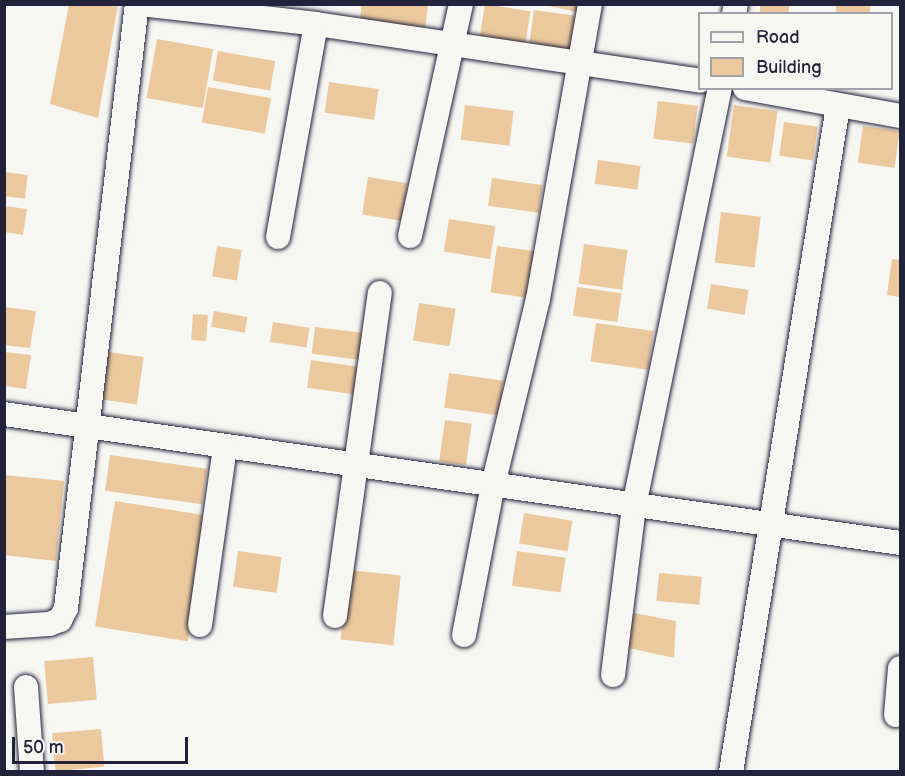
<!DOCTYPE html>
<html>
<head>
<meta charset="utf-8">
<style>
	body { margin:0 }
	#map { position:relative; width:905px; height:776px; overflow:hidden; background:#f6f6f2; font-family:"Balsamiq Sans",sans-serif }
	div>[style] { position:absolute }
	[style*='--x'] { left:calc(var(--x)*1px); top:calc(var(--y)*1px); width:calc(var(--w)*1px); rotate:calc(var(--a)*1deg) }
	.building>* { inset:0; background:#ecc99d; transform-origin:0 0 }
	.roads { filter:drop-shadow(0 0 2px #22223b) drop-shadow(0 0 2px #22223b) }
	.minor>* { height:24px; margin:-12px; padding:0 12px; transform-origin:12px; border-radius:12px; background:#f6f6f2 }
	span { translate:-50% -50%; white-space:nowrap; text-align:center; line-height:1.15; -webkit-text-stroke:4.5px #f6f6f2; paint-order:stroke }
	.frame { position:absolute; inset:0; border:6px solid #22223b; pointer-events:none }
	.legend { position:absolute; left:698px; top:12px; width:195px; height:78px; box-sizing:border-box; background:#f6f6f2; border:2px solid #a1a1a9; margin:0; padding:8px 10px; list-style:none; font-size:18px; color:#22223b }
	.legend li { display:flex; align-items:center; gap:12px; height:30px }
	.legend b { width:30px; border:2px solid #a1a1a9 }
	.scale { position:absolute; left:12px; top:737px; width:176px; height:27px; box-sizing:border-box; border:3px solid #22223b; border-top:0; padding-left:8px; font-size:18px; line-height:21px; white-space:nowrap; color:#22223b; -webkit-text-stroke:4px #f6f6f2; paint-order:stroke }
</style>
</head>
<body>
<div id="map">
	<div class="building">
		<div style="clip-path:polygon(69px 4px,118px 4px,98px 118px,50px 104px)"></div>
		<div style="clip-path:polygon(362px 4px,428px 4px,425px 30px,360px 19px)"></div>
		<div style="left:485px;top:4px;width:46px;height:34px;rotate:9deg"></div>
		<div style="clip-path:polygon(540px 4px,588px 4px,586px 14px)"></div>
		<div style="left:760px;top:4px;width:29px;height:10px"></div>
		<div style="left:836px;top:4px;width:34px;height:10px"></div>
		<div style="left:534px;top:10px;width:49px;height:38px;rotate:8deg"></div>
		<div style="left:157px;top:39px;width:57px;height:60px;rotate:10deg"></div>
		<div style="left:218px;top:51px;width:58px;height:30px;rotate:10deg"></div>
		<div style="left:329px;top:82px;width:50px;height:31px;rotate:8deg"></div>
		<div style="left:208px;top:87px;width:64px;height:36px;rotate:10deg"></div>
		<div style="left:658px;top:101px;width:40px;height:38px;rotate:7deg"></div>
		<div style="left:465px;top:105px;width:49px;height:35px;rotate:7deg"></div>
		<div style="left:734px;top:105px;width:44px;height:52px;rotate:8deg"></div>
		<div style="left:784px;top:122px;width:34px;height:34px;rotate:8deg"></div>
		<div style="left:863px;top:126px;width:37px;height:37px;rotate:8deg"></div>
		<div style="left:598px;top:160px;width:43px;height:24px;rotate:8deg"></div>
		<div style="left:4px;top:172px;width:24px;height:24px;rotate:7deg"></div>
		<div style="left:368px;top:177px;width:40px;height:38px;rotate:9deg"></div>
		<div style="left:492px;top:178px;width:51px;height:28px;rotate:8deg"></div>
		<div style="clip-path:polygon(4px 206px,27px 209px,23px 235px,4px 232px)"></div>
		<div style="left:721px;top:212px;width:40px;height:51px;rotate:7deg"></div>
		<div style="left:449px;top:219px;width:47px;height:33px;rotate:9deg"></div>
		<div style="left:584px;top:244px;width:44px;height:40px;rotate:8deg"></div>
		<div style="left:217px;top:246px;width:25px;height:31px;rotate:9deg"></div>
		<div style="left:497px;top:246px;width:41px;height:47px;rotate:8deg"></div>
		<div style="clip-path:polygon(892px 259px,900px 260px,900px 297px,887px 295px)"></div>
		<div style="left:711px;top:284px;width:38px;height:25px;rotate:9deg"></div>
		<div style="left:577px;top:287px;width:45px;height:29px;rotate:8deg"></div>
		<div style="left:419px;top:303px;width:37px;height:38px;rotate:9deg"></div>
		<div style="clip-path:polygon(4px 307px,36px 311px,30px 348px,4px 345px)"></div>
		<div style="left:214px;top:311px;width:34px;height:16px;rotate:10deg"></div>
		<div style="left:193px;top:314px;width:15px;height:26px;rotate:4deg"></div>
		<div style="left:273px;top:322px;width:37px;height:20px;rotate:9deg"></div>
		<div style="left:596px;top:323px;width:58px;height:39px;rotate:8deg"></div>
		<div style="left:315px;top:327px;width:54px;height:27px;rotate:7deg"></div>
		<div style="clip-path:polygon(4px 352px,31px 355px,26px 389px,4px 386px)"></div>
		<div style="left:108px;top:352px;width:36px;height:48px;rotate:8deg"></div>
		<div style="left:311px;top:360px;width:55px;height:28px;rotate:8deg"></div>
		<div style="left:449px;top:373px;width:55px;height:35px;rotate:8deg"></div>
		<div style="left:445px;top:420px;width:27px;height:42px;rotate:8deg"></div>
		<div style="left:110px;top:455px;width:98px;height:36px;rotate:8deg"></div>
		<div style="clip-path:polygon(4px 475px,64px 481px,56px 561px,4px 555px)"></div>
		<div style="left:115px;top:501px;width:94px;height:127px;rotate:9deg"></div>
		<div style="left:524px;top:513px;width:49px;height:31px;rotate:9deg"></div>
		<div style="left:238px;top:551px;width:44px;height:36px;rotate:8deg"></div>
		<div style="left:517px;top:551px;width:49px;height:35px;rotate:8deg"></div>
		<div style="left:348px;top:570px;width:53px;height:70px;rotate:6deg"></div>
		<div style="left:659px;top:573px;width:43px;height:28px;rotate:5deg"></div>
		<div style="clip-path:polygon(634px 613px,676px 621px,674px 658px,624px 647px)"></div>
		<div style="left:93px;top:657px;width:43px;height:49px;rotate:85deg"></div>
		<div style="left:101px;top:729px;width:38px;height:49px;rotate:85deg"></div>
	</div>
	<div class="roads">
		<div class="minor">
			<div style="--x:139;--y:4;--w:178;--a:6.4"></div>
			<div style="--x:316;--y:24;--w:388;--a:8.4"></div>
			<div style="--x:734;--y:14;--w:10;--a:-79"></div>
			<div style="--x:745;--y:88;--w:158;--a:10.2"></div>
			<div style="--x:410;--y:236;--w:238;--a:-77.6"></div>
			<div style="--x:278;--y:237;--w:216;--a:-79.9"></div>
			<div style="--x:4;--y:414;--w:905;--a:8.19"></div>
			<div style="--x:335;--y:616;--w:326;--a:-82.1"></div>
			<div style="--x:200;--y:625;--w:180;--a:-82"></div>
			<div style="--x:4;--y:627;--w:45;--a:-3.8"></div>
			<div style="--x:49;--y:624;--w:12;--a:-20"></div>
			<div style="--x:60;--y:620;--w:13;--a:-63"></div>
			<div style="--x:66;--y:608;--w:608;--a:-83.3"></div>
			<div style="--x:464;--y:635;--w:153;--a:-79.1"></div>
			<div style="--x:493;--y:485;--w:191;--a:-76.4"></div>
			<div style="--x:538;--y:299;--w:300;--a:-80"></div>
			<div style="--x:613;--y:675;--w:170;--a:-82.9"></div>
			<div style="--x:634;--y:506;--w:427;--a:-78.4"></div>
			<div style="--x:26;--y:687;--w:85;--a:86"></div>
			<div style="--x:896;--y:715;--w:47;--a:-85.1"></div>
			<div style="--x:731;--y:772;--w:675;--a:-80.87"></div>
		</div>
	</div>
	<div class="frame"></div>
	<ul class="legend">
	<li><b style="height:8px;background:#f6f6f2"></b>Road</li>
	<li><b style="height:16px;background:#ecc99d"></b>Building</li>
	</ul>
	<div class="scale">50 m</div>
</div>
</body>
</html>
